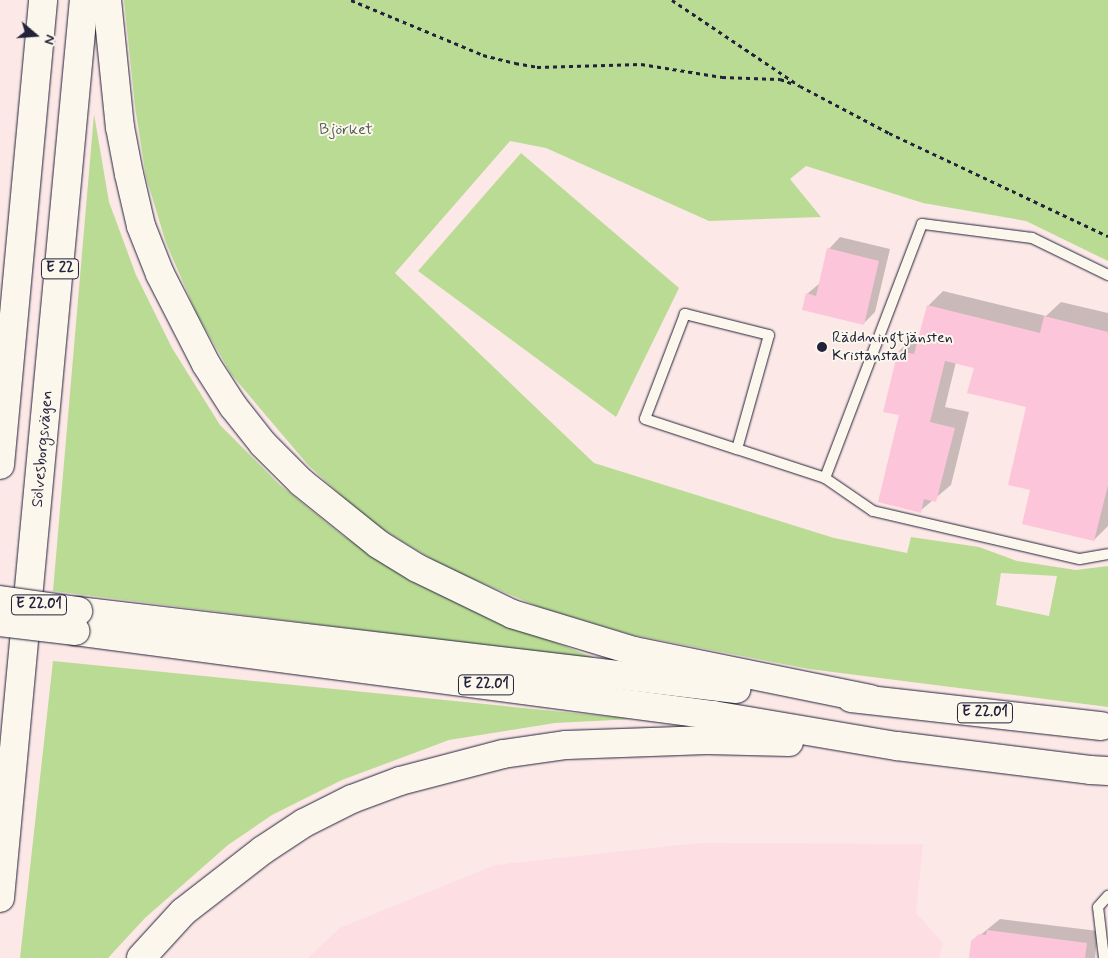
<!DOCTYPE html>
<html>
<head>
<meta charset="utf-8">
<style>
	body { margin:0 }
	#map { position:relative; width:1108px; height:958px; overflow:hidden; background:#fce8e7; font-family:Mynerve,sans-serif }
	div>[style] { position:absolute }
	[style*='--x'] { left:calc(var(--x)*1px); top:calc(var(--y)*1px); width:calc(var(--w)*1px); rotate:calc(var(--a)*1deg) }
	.built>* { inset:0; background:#fcdee3 }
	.green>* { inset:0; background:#badb94 }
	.shadow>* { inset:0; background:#0003 }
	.building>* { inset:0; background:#fdc5da }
	.path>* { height:3px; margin-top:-1.5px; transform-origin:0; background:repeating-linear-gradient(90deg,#22223b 0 4px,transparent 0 8px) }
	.roads { filter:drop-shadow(0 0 1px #22223b) drop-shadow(0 0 1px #22223b) }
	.service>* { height:10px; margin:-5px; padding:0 5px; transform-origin:5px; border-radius:5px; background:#fbf7ec }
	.secondary>* { height:28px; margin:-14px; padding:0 14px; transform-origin:14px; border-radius:14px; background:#fbf7ec }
	.motorway>* { height:28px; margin:-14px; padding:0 14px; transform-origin:14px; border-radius:14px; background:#fbf7ec }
	.bridges { filter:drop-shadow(0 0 1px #22223b) drop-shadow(0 0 1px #22223b) }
	.motorway-bridge>* { height:28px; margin:-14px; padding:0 14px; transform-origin:14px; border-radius:14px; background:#fbf7ec }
	.dots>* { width:14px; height:14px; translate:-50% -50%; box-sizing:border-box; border:2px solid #fbf7ec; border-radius:50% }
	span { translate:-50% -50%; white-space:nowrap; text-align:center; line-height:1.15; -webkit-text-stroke:4px #fbf7ec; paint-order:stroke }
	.shield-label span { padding:1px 4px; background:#fbf7ec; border:1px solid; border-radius:4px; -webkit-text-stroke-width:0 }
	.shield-label { font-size:15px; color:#22223b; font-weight:700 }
	.park-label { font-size:16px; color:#505a56 }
	.poi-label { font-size:16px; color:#22223b }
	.left { translate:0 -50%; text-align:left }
	.street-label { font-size:16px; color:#22223b }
	.north { position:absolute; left:10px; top:10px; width:50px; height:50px; -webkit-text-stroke:4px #fbf7ec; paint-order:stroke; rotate:108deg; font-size:14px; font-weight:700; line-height:20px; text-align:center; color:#22223b }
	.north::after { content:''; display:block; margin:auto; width:18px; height:22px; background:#22223b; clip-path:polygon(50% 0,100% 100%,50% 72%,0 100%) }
</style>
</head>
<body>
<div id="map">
	<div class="built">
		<div style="clip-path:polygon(699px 843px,923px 844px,916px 913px,943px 943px,939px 958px,308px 958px,340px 928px,495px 865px)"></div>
	</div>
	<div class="green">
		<div style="clip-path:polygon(evenodd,124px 0,1108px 0,1108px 261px,1026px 221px,923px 203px,806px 166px,790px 179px,821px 217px,709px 221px,546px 148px,510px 141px,395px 273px,594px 463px,834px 538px,907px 553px,911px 537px,979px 547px,1017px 561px,1076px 570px,1108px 566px,1108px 707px,809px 669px,633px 635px,539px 607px,445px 567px,369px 521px,308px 465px,231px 374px,197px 314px,166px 243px,146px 177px,135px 107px,124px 0,1001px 573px,1057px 576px,1049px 616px,996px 605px,1001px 573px)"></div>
		<div style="clip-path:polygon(94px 114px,109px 202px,136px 275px,172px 348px,220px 425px,280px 485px,342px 535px,413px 582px,493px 618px,600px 660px,53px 591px)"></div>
		<div style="clip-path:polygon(521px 153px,679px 288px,616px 417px,418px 271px)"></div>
		<div style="clip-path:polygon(53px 661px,634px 719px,555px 723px,449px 740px,342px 780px,272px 815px,228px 845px,145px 918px,108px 958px,20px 958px)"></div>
	</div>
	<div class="shadow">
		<div style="clip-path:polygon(840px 237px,890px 249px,875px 312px,863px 324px,807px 294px,820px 283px,829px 249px)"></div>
		<div style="clip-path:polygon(943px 291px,1046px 316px,1061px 302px,1108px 313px,1108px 526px,1094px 540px,1032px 489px,1028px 406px,975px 367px,956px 362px,945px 407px,969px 412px,951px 485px,920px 511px,900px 414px,885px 411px,899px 351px,915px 336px,920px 337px,928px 306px)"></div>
		<div style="clip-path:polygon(1000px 919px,1098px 931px,1095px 958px,970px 958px,973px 941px)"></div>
	</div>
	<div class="building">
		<div style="clip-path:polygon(827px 248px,879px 261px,864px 325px,802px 310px,806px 293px,816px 296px)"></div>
		<div style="clip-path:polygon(927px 305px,1040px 333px,1044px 316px,1108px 332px,1108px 485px,1094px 541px,1022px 524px,1030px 490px,1008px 485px,1026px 407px,967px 393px,974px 368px,945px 361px,930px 422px,955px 428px,936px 502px,924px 499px,921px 513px,878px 502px,899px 415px,883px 412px,898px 351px,914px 354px)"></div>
		<div style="clip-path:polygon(987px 930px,1087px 943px,1085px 958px,969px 958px,971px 941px,979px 934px,986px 935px)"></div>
	</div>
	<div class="path">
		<div style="--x:351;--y:0;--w:143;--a:22.6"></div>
		<div style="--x:483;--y:55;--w:33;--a:14"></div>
		<div style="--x:515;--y:63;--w:22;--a:10"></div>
		<div style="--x:537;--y:67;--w:104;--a:-1.7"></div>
		<div style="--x:641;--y:64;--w:82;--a:9.1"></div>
		<div style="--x:722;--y:77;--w:58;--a:2"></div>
		<div style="--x:780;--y:79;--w:15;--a:20"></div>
		<div style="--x:672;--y:0;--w:154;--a:33.9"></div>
		<div style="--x:800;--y:86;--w:101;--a:27.8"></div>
		<div style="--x:889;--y:133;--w:242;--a:25.2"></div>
	</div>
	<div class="roads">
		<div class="service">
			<div style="--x:1108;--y:275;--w:85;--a:-154"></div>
			<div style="--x:1032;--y:238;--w:111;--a:-172.7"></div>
			<div style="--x:922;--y:224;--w:272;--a:110.9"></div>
			<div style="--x:825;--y:478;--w:58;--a:34.5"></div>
			<div style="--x:873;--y:511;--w:212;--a:13.1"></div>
			<div style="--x:1080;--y:559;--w:28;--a:-10"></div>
			<div style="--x:737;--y:449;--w:118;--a:-74.3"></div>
			<div style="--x:769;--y:335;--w:87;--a:-166"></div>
			<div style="--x:685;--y:314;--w:112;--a:110.9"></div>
			<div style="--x:645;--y:419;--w:97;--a:18.1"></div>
			<div style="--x:737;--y:449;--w:93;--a:18.2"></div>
			<div style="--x:1104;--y:958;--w:51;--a:-96.7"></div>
			<div style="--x:1098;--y:907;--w:15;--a:-48"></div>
		</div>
		<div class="secondary">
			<div style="--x:1090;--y:770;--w:18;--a:3"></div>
		</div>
		<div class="motorway">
			<div style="--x:107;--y:0;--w:128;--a:84.2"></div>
			<div style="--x:120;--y:127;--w:48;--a:79.2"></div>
			<div style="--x:129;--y:174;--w:53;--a:77"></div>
			<div style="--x:141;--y:226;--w:52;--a:68.4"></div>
			<div style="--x:160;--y:274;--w:101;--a:62.9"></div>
			<div style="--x:206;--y:364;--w:50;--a:57.3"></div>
			<div style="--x:233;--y:406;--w:48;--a:51.7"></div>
			<div style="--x:263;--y:444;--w:54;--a:45"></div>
			<div style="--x:301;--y:482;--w:99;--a:38.8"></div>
			<div style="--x:378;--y:544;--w:46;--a:31.6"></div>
			<div style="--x:417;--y:568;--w:106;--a:25.8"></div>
			<div style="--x:512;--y:614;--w:127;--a:16.9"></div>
			<div style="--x:634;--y:651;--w:241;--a:11.5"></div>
			<div style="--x:0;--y:465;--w:467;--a:-84.7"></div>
			<div style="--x:78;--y:611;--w:663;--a:6.76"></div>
			<div style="--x:75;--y:631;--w:644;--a:7.5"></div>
			<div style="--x:713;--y:715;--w:187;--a:9.6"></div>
			<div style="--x:897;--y:746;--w:194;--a:7.1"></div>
			<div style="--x:851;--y:698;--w:252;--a:6.4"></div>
			<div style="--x:0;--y:898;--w:902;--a:-84.66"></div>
			<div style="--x:141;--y:958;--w:62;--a:-47.6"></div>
			<div style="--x:183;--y:912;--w:101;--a:-37.8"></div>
			<div style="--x:263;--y:850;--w:49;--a:-33.4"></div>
			<div style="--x:304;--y:823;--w:54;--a:-26.6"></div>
			<div style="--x:352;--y:799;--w:51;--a:-20.6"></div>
			<div style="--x:400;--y:781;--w:106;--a:-14.7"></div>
			<div style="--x:503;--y:754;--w:64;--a:-8.1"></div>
			<div style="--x:566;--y:745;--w:141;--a:-2"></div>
			<div style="--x:707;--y:740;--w:82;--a:1.4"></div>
		</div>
	</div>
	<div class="bridges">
		<div class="motorway-bridge">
			<div style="--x:0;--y:600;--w:79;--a:8"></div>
			<div style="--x:0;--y:622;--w:76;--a:6.8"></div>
		</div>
	</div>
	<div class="dots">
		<div style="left:822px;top:347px;background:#22223b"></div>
	</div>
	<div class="shield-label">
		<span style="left:60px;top:269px">E 22</span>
		<span style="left:39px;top:605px">E 22.01</span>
		<span style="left:486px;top:685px">E 22.01</span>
		<span style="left:985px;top:713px">E 22.01</span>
	</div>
	<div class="park-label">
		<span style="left:346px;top:130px">Björket</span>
	</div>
	<div class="poi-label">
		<span class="left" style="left:832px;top:347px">Räddningtjänsten<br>Kristanstad</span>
	</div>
	<div class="street-label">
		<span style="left:43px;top:449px;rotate:-85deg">Sölvesborgsvägen</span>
	</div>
	<div class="north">N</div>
</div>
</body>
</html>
